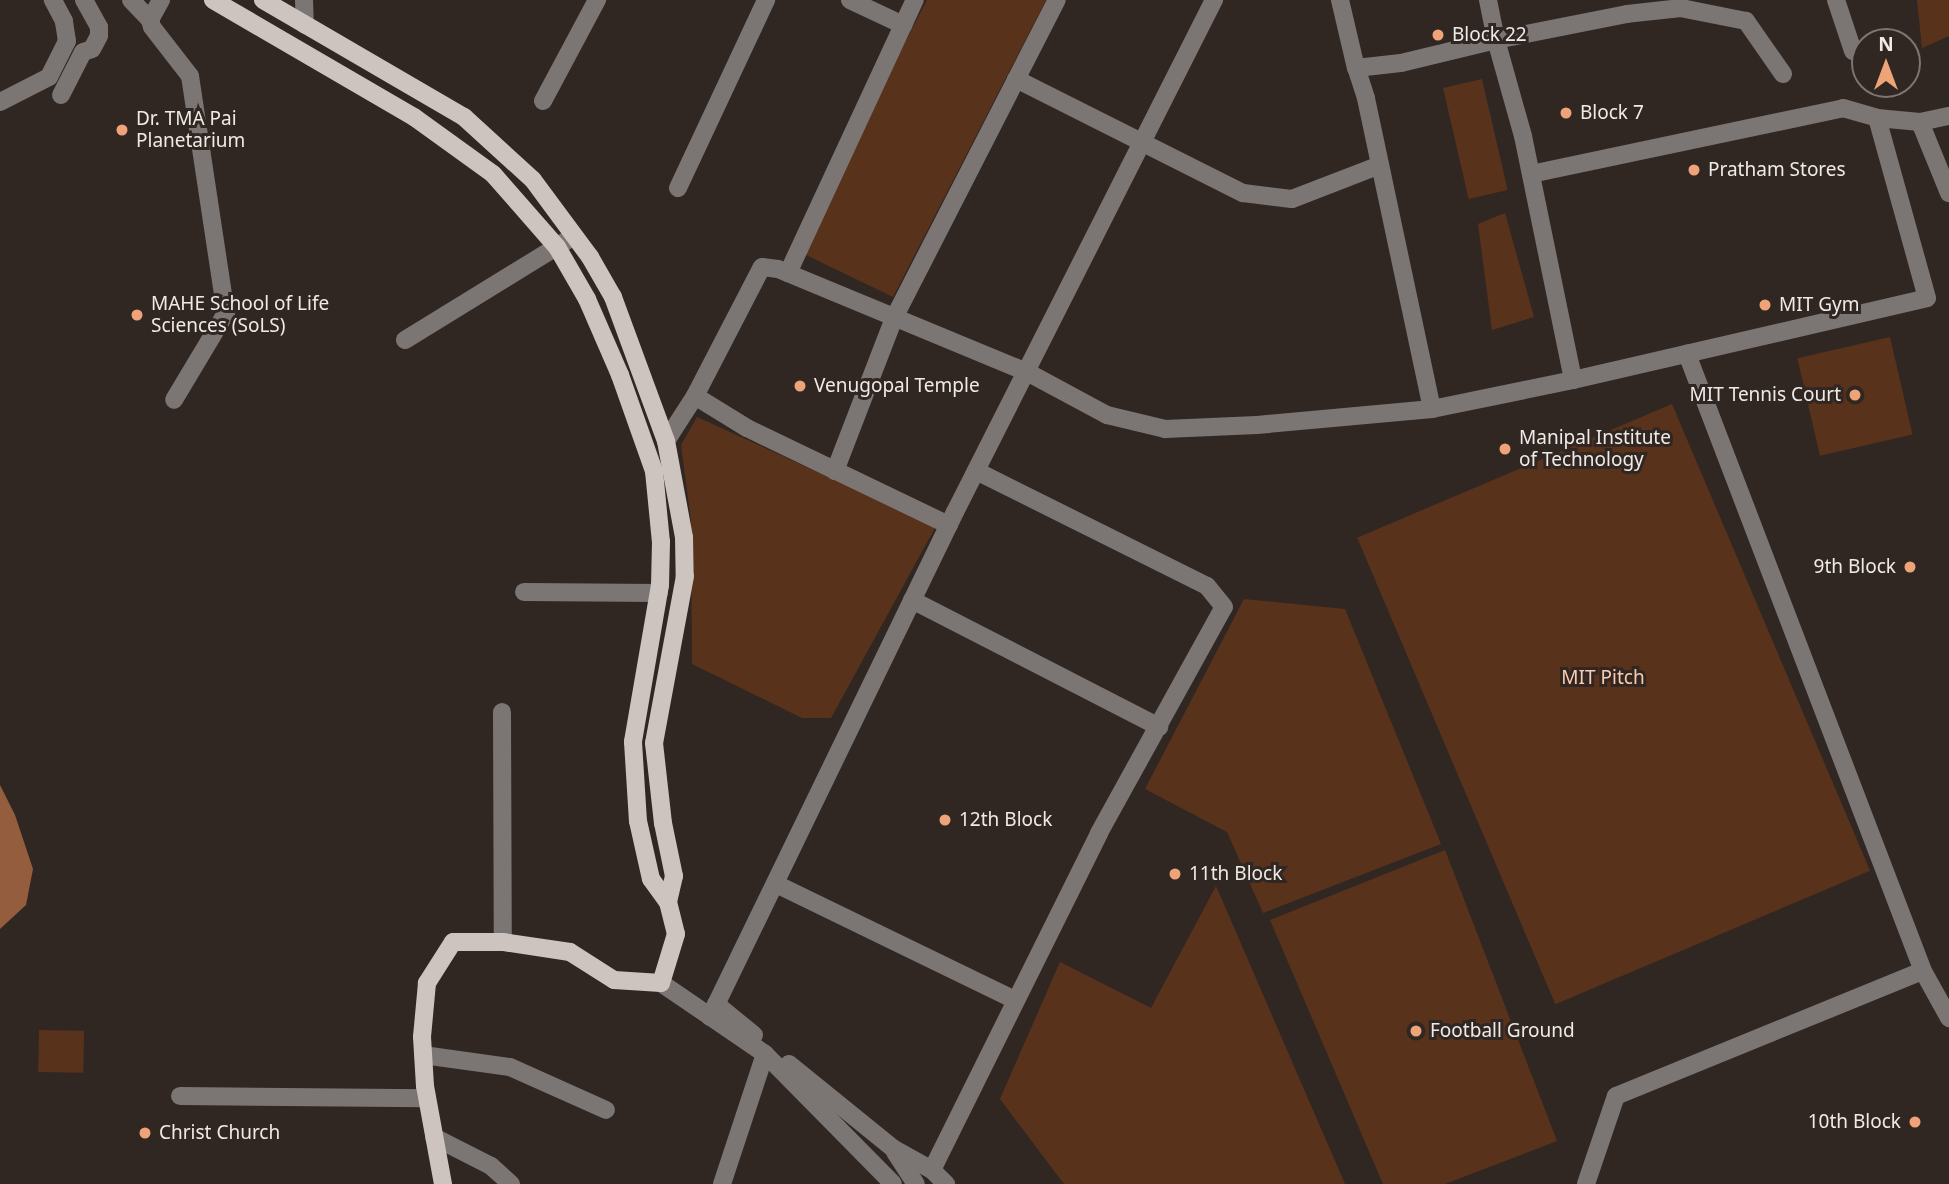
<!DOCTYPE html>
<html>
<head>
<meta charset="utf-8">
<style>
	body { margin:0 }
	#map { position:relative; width:1949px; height:1184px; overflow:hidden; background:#302723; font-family:"Noto Sans",sans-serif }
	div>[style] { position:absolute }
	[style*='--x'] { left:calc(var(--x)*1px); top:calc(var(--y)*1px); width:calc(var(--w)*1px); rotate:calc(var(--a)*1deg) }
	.green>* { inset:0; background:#59321c; transform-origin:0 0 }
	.water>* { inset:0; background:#945d3e }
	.minor>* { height:18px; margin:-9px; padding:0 9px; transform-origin:9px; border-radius:9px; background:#7b7674 }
	.major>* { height:18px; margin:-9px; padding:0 9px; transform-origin:9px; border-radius:9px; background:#cdc4bf }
	.dots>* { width:19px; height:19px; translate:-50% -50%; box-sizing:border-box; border:4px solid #302723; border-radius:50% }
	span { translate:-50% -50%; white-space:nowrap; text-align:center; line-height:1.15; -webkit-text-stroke:6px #302723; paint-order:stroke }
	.poi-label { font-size:19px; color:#f0eae7 }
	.left { translate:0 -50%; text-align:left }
	.right { translate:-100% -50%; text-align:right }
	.park-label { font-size:19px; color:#fdcaae }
	.north { position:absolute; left:1851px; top:28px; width:70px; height:70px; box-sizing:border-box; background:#302723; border:2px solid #7d7571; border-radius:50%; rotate:0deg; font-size:19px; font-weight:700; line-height:28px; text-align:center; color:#f0eae7 }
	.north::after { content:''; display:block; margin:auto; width:24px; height:32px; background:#efa378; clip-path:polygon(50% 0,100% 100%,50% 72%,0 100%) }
</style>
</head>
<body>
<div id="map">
	<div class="green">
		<div style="clip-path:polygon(927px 0,1046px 0,893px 297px,804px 254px,890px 71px)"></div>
		<div style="clip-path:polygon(1917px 0,1949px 0,1949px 36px,1922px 48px)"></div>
		<div style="left:1482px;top:79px;width:114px;height:40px;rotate:77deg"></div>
		<div style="clip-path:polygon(1505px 213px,1534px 317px,1492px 330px,1478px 224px)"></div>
		<div style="left:1890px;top:337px;width:100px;height:95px;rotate:77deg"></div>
		<div style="left:1672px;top:404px;width:507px;height:342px;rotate:67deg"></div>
		<div style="clip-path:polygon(697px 417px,936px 526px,831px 718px,802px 718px,692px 664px,691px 521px,681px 445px)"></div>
		<div style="clip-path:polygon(1244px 599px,1345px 609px,1441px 844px,1263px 913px,1227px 832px,1145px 789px)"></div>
		<div style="clip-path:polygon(1445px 850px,1557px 1141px,1445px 1184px,1383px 1184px,1270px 920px)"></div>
		<div style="clip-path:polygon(1216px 886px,1345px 1184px,1064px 1184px,1000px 1099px,1060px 962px,1151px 1008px)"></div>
		<div style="left:39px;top:1030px;width:45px;height:42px;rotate:1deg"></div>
	</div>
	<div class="water">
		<div style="clip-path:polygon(0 785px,15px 815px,33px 869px,26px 905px,0 929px)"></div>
	</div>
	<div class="minor">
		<div style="--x:131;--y:0;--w:28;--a:46"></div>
		<div style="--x:161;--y:0;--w:23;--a:119"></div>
		<div style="--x:150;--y:20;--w:7;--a:74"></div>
		<div style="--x:152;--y:27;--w:62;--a:52.2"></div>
		<div style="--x:190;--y:76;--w:240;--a:81.4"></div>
		<div style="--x:226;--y:313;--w:101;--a:120.9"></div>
		<div style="--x:304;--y:0;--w:25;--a:88"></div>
		<div style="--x:850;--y:0;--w:59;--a:25.3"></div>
		<div style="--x:1340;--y:0;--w:70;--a:76.8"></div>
		<div style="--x:1356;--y:68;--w:45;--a:-6.3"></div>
		<div style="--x:1401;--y:63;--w:98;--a:-13.6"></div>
		<div style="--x:1496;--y:40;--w:41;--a:-101.3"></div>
		<div style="--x:1836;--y:0;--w:54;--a:71.6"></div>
		<div style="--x:1783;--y:74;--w:65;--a:-124.9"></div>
		<div style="--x:1746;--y:21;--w:66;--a:-168.7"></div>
		<div style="--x:1681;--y:8;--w:54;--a:173.7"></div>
		<div style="--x:1627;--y:14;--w:134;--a:168.8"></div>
		<div style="--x:1496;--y:40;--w:100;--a:74.3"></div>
		<div style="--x:1523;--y:136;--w:249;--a:78.4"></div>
		<div style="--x:1573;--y:380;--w:363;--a:-13"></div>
		<div style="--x:1927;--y:298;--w:187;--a:-105.5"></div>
		<div style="--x:1877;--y:118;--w:43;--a:5.3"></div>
		<div style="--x:1920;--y:122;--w:30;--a:-12"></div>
		<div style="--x:1016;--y:79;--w:254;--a:26.7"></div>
		<div style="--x:1243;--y:193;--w:49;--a:7"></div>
		<div style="--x:1292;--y:199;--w:94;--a:-21.1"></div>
		<div style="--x:61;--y:95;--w:48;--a:-62.9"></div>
		<div style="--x:83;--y:52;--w:9;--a:-18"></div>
		<div style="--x:92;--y:49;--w:15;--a:-62"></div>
		<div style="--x:99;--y:36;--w:9;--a:-90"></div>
		<div style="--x:99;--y:27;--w:31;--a:-119"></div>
		<div style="--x:543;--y:101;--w:115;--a:-61.9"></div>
		<div style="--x:0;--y:102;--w:55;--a:-27"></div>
		<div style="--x:49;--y:77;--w:40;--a:-63.4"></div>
		<div style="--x:67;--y:41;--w:20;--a:-99"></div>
		<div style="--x:64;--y:21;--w:24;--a:-118"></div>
		<div style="--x:1920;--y:122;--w:77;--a:67.8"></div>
		<div style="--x:1531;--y:174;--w:319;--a:-11.9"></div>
		<div style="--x:1843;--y:108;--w:35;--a:16"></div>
		<div style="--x:678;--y:188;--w:208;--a:-64.9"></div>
		<div style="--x:788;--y:273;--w:301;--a:-65.1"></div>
		<div style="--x:405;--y:340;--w:198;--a:-31.6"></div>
		<div style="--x:695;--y:396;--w:61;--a:31.6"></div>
		<div style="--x:747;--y:428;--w:224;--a:25.7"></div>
		<div style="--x:1432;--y:409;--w:144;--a:-11.6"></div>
		<div style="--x:666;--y:441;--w:54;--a:-57.2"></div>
		<div style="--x:695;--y:396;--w:145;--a:-62.6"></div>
		<div style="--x:762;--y:267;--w:16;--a:7"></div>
		<div style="--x:778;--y:269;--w:269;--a:22.5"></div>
		<div style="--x:1027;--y:372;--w:91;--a:28.3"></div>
		<div style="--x:1107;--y:415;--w:60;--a:13.6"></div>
		<div style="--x:1165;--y:429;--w:92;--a:-2.5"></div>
		<div style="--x:1257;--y:425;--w:176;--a:-5.2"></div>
		<div style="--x:1432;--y:409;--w:318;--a:-102"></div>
		<div style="--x:1366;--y:98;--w:32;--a:-108"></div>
		<div style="--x:835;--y:471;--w:164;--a:-68.9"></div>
		<div style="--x:894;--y:318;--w:357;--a:-62.9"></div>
		<div style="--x:524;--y:592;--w:135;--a:0.4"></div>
		<div style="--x:912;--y:600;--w:278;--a:27.2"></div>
		<div style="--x:502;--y:712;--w:230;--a:89.8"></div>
		<div style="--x:776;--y:884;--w:266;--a:25.9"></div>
		<div style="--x:1923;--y:971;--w:54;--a:61"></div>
		<div style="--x:661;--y:983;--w:126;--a:34.3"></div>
		<div style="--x:765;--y:1054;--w:182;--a:45.4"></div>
		<div style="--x:716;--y:1004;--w:49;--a:39.2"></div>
		<div style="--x:710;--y:1017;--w:561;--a:-64.12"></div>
		<div style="--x:955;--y:512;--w:574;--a:-63.17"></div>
		<div style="--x:423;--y:1055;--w:88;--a:7.9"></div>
		<div style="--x:510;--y:1067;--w:105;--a:24.1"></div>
		<div style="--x:789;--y:1064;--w:135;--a:39"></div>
		<div style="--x:894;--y:1149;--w:43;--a:28.9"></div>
		<div style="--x:932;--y:1170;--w:20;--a:45"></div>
		<div style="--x:180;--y:1096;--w:247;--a:0.5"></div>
		<div style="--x:434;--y:1137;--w:64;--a:27"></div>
		<div style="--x:491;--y:1166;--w:27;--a:42"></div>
		<div style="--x:895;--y:1152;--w:38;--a:57"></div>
		<div style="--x:932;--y:1170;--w:376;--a:-63.6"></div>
		<div style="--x:1099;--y:833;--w:258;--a:-61.1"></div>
		<div style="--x:1224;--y:607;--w:27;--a:-129"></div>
		<div style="--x:1207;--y:586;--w:258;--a:-153.5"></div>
		<div style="--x:722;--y:1184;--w:137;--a:-71.7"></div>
		<div style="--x:1586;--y:1184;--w:93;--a:-71.2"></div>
		<div style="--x:1616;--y:1096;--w:331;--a:-22.2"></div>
		<div style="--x:1923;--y:971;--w:661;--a:-110.93"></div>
	</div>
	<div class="major">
		<div style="--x:213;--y:0;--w:233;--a:30.2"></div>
		<div style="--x:414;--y:117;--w:97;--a:35.8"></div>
		<div style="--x:493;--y:174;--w:97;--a:48.8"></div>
		<div style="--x:557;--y:247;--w:60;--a:60"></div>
		<div style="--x:587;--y:299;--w:83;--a:66.5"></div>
		<div style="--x:620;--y:375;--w:102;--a:70.5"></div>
		<div style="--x:654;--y:471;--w:71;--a:84.4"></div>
		<div style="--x:661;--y:542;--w:43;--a:91.3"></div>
		<div style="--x:660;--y:585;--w:159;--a:99.8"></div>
		<div style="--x:633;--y:742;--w:79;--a:86.4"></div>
		<div style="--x:638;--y:821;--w:59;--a:77.4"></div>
		<div style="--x:651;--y:879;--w:29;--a:54"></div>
		<div style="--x:668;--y:902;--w:33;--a:76"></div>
		<div style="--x:676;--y:934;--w:51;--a:107"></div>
		<div style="--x:661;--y:983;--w:47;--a:-176.3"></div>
		<div style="--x:614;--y:980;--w:52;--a:-147.5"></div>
		<div style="--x:570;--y:952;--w:68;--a:-171.5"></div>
		<div style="--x:503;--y:942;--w:50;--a:180"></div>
		<div style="--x:453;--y:942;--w:49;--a:122.4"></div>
		<div style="--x:427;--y:983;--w:54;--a:95.3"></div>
		<div style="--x:422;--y:1037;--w:49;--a:86.5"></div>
		<div style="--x:425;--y:1086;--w:100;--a:79.6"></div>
		<div style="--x:263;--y:0;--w:233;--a:30.2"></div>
		<div style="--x:464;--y:117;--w:93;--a:42.4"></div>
		<div style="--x:533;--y:180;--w:96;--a:53.5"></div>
		<div style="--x:590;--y:257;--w:46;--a:60.1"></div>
		<div style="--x:613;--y:297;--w:153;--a:69.8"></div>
		<div style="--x:666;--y:441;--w:98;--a:79.4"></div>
		<div style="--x:684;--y:537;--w:39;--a:89"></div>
		<div style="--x:685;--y:576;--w:170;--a:100.5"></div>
		<div style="--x:654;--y:743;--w:81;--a:83.6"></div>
		<div style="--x:663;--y:823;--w:54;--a:78.3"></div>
		<div style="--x:674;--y:876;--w:27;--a:103"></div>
	</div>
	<div class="dots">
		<div style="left:1438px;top:35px;background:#efa378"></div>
		<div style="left:1566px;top:113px;background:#efa378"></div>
		<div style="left:122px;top:130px;background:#efa378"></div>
		<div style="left:1694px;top:170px;background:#efa378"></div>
		<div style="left:1765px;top:305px;background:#efa378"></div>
		<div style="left:137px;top:315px;background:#efa378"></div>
		<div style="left:800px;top:386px;background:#efa378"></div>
		<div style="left:1855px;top:395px;background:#efa378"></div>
		<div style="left:1505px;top:449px;background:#efa378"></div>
		<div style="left:1910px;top:567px;background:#efa378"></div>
		<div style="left:945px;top:820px;background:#efa378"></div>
		<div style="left:1175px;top:874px;background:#efa378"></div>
		<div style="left:1416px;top:1031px;background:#efa378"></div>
		<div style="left:1915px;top:1122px;background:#efa378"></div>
		<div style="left:145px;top:1133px;background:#efa378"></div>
	</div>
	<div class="poi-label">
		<span class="left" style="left:1452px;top:35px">Block 22</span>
		<span class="left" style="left:1580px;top:113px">Block 7</span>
		<span class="left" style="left:136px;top:130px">Dr. TMA Pai<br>Planetarium</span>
		<span class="left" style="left:1708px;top:170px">Pratham Stores</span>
		<span class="left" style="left:151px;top:315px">MAHE School of Life<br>Sciences (SoLS)</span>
		<span class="left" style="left:1779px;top:305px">MIT Gym</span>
		<span class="left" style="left:814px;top:386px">Venugopal Temple</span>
		<span class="right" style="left:1841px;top:395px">MIT Tennis Court</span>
		<span class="left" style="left:1519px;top:449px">Manipal Institute<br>of Technology</span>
		<span class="right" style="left:1896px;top:567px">9th Block</span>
		<span class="left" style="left:959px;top:820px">12th Block</span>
		<span class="left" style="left:1189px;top:874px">11th Block</span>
		<span class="left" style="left:1430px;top:1031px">Football Ground</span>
		<span class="right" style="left:1901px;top:1122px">10th Block</span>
		<span class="left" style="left:159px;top:1133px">Christ Church</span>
	</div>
	<div class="park-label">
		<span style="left:1603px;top:678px">MIT Pitch</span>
	</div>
	<div class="north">N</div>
</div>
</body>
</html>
